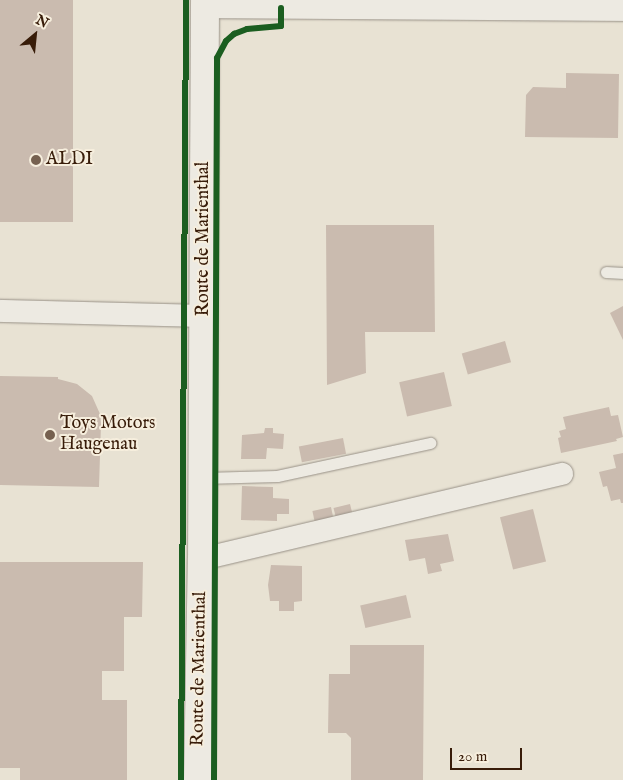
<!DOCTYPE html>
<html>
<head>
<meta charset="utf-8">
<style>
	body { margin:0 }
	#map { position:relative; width:623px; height:780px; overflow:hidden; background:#e8e2d3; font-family:"IM FELL English",serif }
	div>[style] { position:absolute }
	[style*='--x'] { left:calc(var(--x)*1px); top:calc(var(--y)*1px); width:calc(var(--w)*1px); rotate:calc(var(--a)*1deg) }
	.building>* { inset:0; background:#cabbaf; transform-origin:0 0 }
	.roads { filter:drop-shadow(0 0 1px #989187) drop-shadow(0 0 1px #989187) }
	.service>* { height:11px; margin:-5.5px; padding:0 5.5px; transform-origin:5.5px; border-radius:5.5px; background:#edeae2 }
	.minor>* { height:22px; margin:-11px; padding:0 11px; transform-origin:11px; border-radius:11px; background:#edeae2 }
	.tertiary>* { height:28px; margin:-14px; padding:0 14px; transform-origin:14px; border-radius:14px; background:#edeae2 }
	.cycleway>* { height:6px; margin:-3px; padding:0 3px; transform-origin:3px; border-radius:3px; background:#1b5e20 }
	.dots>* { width:14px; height:14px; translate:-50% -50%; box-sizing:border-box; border:2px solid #f6eedd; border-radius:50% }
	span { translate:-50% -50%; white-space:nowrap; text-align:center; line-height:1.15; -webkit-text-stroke:4px #f6eedd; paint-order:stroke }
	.poi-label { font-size:18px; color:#381c09 }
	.left { translate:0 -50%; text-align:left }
	.street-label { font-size:18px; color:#381c09 }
	.north { position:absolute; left:10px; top:10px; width:50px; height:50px; -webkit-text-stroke:4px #f6eedd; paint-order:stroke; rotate:28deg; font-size:14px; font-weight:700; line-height:20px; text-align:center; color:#381c09 }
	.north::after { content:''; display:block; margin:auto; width:18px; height:22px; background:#381c09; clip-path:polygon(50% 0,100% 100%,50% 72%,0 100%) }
	.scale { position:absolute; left:450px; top:748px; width:72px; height:22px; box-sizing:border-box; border:2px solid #381c09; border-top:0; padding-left:6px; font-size:15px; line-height:18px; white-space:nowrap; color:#381c09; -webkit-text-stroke:4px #f6eedd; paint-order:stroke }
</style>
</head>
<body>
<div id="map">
	<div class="building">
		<div style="left:0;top:0;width:73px;height:222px"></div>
		<div style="clip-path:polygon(566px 73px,619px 74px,618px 138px,525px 137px,526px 95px,533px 87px,566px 88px)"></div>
		<div style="clip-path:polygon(326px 225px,434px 225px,435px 332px,365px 332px,366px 373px,327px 385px)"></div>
		<div style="clip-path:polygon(623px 306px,623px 340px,610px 313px)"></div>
		<div style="left:505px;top:341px;width:22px;height:45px;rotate:74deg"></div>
		<div style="left:444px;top:372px;width:35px;height:46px;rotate:77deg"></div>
		<div style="clip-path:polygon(0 376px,58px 377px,58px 379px,77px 384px,92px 396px,100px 414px,101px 424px,99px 487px,0 485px)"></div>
		<div style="clip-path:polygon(609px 407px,611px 416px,618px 415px,623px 437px,616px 439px,617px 441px,561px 453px,558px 438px,561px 437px,559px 431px,566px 429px,563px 417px)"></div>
		<div style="clip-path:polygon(265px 428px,273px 428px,273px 433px,284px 434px,283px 449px,267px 448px,266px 459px,241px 459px,242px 435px,264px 433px)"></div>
		<div style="left:343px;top:438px;width:16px;height:45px;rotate:79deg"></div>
		<div style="clip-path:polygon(623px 453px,623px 503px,621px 503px,620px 499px,611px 501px,607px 486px,603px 487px,599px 472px,616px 468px,613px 455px)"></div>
		<div style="clip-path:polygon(242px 486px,273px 487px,273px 498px,289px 499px,289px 514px,277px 514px,277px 521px,241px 520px)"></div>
		<div style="left:350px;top:504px;width:12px;height:17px;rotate:76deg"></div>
		<div style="left:331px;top:507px;width:14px;height:19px;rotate:78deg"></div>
		<div style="left:533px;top:509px;width:54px;height:34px;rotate:76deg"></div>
		<div style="clip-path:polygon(448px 534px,454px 561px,440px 564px,442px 571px,428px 574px,425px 558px,409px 561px,405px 540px)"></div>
		<div style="clip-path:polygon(0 562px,143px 562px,142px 617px,124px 617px,124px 671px,102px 671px,102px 700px,127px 700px,127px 780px,20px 780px,20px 768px,0 768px)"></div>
		<div style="clip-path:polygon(271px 565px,302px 566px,302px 601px,294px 602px,294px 611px,279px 611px,279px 601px,270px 601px,268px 585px)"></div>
		<div style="left:406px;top:595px;width:23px;height:47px;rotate:77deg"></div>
		<div style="clip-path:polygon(350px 645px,424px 645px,423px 780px,351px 780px,351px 738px,346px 733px,328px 733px,329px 674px,350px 674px)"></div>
	</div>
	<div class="roads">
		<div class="service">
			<div style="--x:606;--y:272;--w:17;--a:3"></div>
			<div style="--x:203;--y:478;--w:74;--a:-1.5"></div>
			<div style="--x:277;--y:476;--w:157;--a:-12.2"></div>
		</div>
		<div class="minor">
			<div style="--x:205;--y:7;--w:418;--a:0.4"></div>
			<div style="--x:0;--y:311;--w:203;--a:1.4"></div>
			<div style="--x:202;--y:559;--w:370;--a:-13.3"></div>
		</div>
		<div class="tertiary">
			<div style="--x:198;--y:780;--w:221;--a:-89"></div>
			<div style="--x:202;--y:559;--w:559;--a:-89.69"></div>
		</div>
	</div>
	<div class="cycleway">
		<div style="--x:181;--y:780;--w:780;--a:-89.63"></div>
		<div style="--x:214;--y:780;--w:722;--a:-89.76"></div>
		<div style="--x:217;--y:58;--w:19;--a:-62"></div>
		<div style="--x:226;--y:41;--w:11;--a:-41"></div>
		<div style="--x:234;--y:34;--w:14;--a:-21"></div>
		<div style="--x:247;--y:29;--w:34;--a:-5"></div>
		<div style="--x:281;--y:26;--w:18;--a:-90"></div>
	</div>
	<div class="dots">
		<div style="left:36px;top:160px;background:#766150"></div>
		<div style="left:50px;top:435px;background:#766150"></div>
	</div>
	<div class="poi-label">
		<span class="left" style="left:46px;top:160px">ALDI</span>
		<span class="left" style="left:60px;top:435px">Toys Motors<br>Haugenau</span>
	</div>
	<div class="street-label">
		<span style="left:204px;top:239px;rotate:-90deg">Route de Marienthal</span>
		<span style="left:200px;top:669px;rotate:-89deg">Route de Marienthal</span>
	</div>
	<div class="north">N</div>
	<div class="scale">20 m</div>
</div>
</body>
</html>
